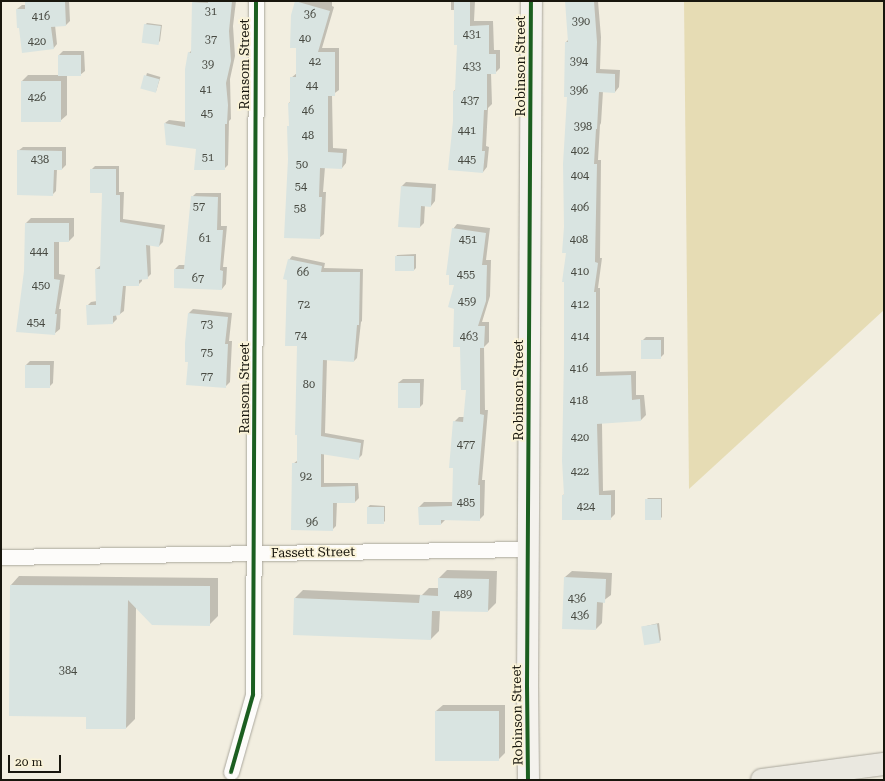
<!DOCTYPE html>
<html>
<head>
<meta charset="utf-8">
<style>
	body { margin:0 }
	#map { position:relative; width:885px; height:781px; overflow:hidden; background:#f2eee0; font-family:"Roboto Serif",serif }
	div>[style] { position:absolute }
	[style*='--x'] { left:calc(var(--x)*1px); top:calc(var(--y)*1px); width:calc(var(--w)*1px); rotate:calc(var(--a)*1deg) }
	.green>* { inset:0; background:#e6dcb4 }
	.shadow>* { inset:0; background:#0003; transform-origin:0 0 }
	.building>* { inset:0; background:#d9e4e1; transform-origin:0 0 }
	.roads { filter:drop-shadow(0 0 1px #aaa79c) drop-shadow(0 0 1px #aaa79c) }
	.street>* { height:15px; margin:-7.5px; padding:0 7.5px; transform-origin:7.5px; border-radius:7.5px; background:#fdfcfa }
	.secondary>* { height:21px; margin:-10.5px; padding:0 10.5px; transform-origin:10.5px; border-radius:10.5px; background:#f4f2ed }
	.primary>* { height:22px; margin:-11px; padding:0 11px; transform-origin:11px; border-radius:11px; background:#eae8e0 }
	.cycleway>* { height:4px; margin:-2px; padding:0 2px; transform-origin:2px; border-radius:2px; background:#1b5e20 }
	span { translate:-50% -50%; white-space:nowrap; text-align:center; line-height:1.15; -webkit-text-stroke:3.5px #faf3d8; paint-order:stroke }
	.number-label { font-size:11px; color:#484a42 }
	.number-label span { -webkit-text-stroke-width:0 }
	.street-label { font-size:13px; color:#18160d }
	.frame { position:absolute; inset:0; border:2px solid #18160d; pointer-events:none }
	.scale { position:absolute; left:8px; top:755px; width:53px; height:18px; box-sizing:border-box; border:2px solid #18160d; border-top:0; padding-left:5px; font-size:12px; line-height:14px; white-space:nowrap; color:#18160d; -webkit-text-stroke:3px #faf3d8; paint-order:stroke }
</style>
</head>
<body>
<div id="map">
	<div class="green">
		<div style="clip-path:polygon(684px 1px,884px 1px,884px 310px,689px 489px)"></div>
	</div>
	<div class="shadow">
		<div style="clip-path:polygon(26px 1px,69px 1px,70px 21px,66px 25px,55px 25px,57px 44px,53px 49px,17px 9px,22px 5px,26px 5px)"></div>
		<div style="clip-path:polygon(193px 1px,236px 1px,233px 26px,235px 56px,230px 79px,231px 119px,229px 121px,228px 165px,224px 169px,165px 123px,169px 120px,186px 122px,189px 53px,192px 50px)"></div>
		<div style="clip-path:polygon(296px 1px,332px 1px,332px 6px,334px 7px,322px 48px,339px 48px,339px 90px,332px 95px,333px 148px,347px 149px,346px 163px,342px 168px,325px 167px,323px 192px,326px 192px,324px 234px,319px 238px,289px 159px,288px 127px,290px 125px,289px 103px,291px 101px,291px 78px,297px 73px,297px 47px,292px 15px)"></div>
		<div style="clip-path:polygon(451px 1px,475px 1px,474px 21px,493px 21px,494px 50px,500px 50px,500px 68px,495px 73px,491px 73px,492px 104px,488px 108px,486px 146px,489px 147px,487px 167px,483px 172px,454px 121px,454px 91px,456px 89px,458px 44px,455px 10px,451px 10px)"></div>
		<div style="clip-path:polygon(580px 1px,598px 1px,601px 37px,600px 69px,620px 70px,619px 87px,615px 92px,603px 91px,601px 123px,600px 125px,598px 160px,601px 160px,600px 258px,602px 258px,598px 288px,600px 288px,600px 372px,636px 371px,636px 395px,644px 395px,646px 415px,641px 420px,602px 423px,603px 491px,615px 490px,615px 514px,610px 519px,563px 495px,565px 494px,567px 252px,565px 227px,568px 96px,566px 42px,569px 39px)"></div>
		<div style="clip-path:polygon(147px 23px,162px 25px,160px 41px,158px 43px,145px 25px)"></div>
		<div style="clip-path:polygon(63px 51px,84px 51px,85px 71px,80px 75px,67px 75px,67px 115px,60px 121px,22px 81px,28px 75px,58px 75px,59px 55px)"></div>
		<div style="left:147px;top:73px;width:14px;height:15px;rotate:17deg"></div>
		<div style="clip-path:polygon(23px 147px,66px 147px,66px 165px,62px 169px,57px 169px,56px 191px,52px 195px,18px 151px)"></div>
		<div style="clip-path:polygon(95px 166px,119px 166px,119px 192px,124px 192px,123px 219px,165px 225px,163px 242px,159px 246px,150px 244px,151px 274px,147px 278px,142px 278px,142px 281px,138px 285px,126px 285px,124px 311px,120px 314px,116px 315px,117px 319px,113px 323px,87px 306px,91px 302px,97px 301px,96px 269px,101px 265px,103px 192px,91px 170px)"></div>
		<div style="clip-path:polygon(406px 182px,436px 184px,435px 201px,431px 206px,425px 205px,424px 223px,420px 227px,402px 186px)"></div>
		<div style="clip-path:polygon(196px 193px,221px 193px,221px 226px,227px 226px,223px 267px,227px 267px,226px 284px,222px 289px,175px 269px,179px 265px,185px 265px,192px 197px)"></div>
		<div style="clip-path:polygon(31px 218px,74px 218px,74px 236px,69px 241px,59px 241px,59px 274px,65px 275px,59px 309px,61px 309px,60px 329px,54px 334px,25px 271px,26px 223px)"></div>
		<div style="clip-path:polygon(457px 224px,490px 228px,486px 260px,491px 260px,490px 296px,482px 322px,489px 322px,489px 342px,484px 347px,485px 410px,488px 410px,482px 480px,485px 480px,484px 515px,479px 520px,446px 519px,441px 524px,419px 507px,424px 502px,453px 502px,454px 422px,459px 417px,465px 417px,467px 389px,455px 284px,453px 229px)"></div>
		<div style="clip-path:polygon(416px 254px,416px 268px,414px 270px,396px 257px,397px 255px)"></div>
		<div style="clip-path:polygon(292px 256px,325px 263px,324px 268px,363px 269px,362px 321px,361px 322px,357px 358px,354px 361px,327px 359px,325px 433px,364px 440px,362px 455px,358px 459px,324px 453px,324px 483px,358px 483px,359px 498px,355px 502px,337px 502px,336px 526px,332px 530px,293px 464px,298px 460px,298px 345px,289px 260px)"></div>
		<div style="clip-path:polygon(193px 309px,232px 313px,229px 341px,232px 341px,230px 382px,226px 386px,189px 361px,189px 313px)"></div>
		<div style="clip-path:polygon(646px 337px,664px 337px,664px 354px,660px 358px,642px 341px)"></div>
		<div style="clip-path:polygon(30px 361px,54px 361px,53px 383px,49px 387px,25px 387px,26px 365px)"></div>
		<div style="clip-path:polygon(403px 379px,424px 379px,423px 404px,419px 408px,398px 407px,398px 383px)"></div>
		<div style="clip-path:polygon(648px 498px,662px 498px,662px 517px,660px 519px,647px 519px,646px 500px)"></div>
		<div style="clip-path:polygon(370px 505px,385px 506px,385px 521px,383px 523px,368px 507px)"></div>
		<div style="clip-path:polygon(447px 570px,497px 571px,496px 603px,488px 611px,440px 610px,439px 631px,431px 639px,295px 598px,303px 590px,422px 595px,429px 588px,439px 588px,439px 578px)"></div>
		<div style="clip-path:polygon(572px 571px,612px 573px,611px 595px,603px 601px,602px 623px,596px 629px,565px 577px)"></div>
		<div style="clip-path:polygon(19px 576px,218px 578px,218px 616px,209px 625px,136px 607px,135px 719px,126px 728px,87px 728px,87px 716px,10px 715px,11px 585px)"></div>
		<div style="clip-path:polygon(659px 623px,661px 640px,659px 642px,642px 627px)"></div>
		<div style="clip-path:polygon(443px 705px,505px 705px,505px 753px,498px 760px,436px 711px)"></div>
	</div>
	<div class="building">
		<div style="clip-path:polygon(25px 1px,65px 1px,66px 26px,51px 27px,54px 49px,22px 53px,19px 28px,17px 28px,16px 9px,25px 9px)"></div>
		<div style="clip-path:polygon(208px 1px,232px 1px,229px 31px,231px 61px,226px 83px,228px 105px,227px 124px,225px 124px,225px 170px,194px 170px,196px 149px,166px 145px,164px 123px,185px 127px,185px 69px,188px 52px,191px 53px,192px 2px,208px 3px)"></div>
		<div style="clip-path:polygon(295px 1px,330px 11px,318px 52px,335px 52px,335px 96px,328px 96px,328px 152px,343px 153px,342px 169px,320px 168px,319px 197px,322px 197px,320px 239px,284px 238px,288px 159px,287px 126px,289px 126px,288px 103px,290px 103px,290px 77px,296px 77px,296px 48px,290px 48px,291px 15px)"></div>
		<div style="clip-path:polygon(454px 1px,470px 1px,470px 26px,489px 25px,489px 54px,496px 54px,496px 74px,487px 74px,487px 110px,484px 110px,482px 151px,485px 151px,483px 173px,448px 170px,453px 121px,453px 91px,455px 91px,457px 45px,454px 45px)"></div>
		<div style="clip-path:polygon(565px 1px,594px 1px,597px 42px,596px 73px,615px 74px,615px 93px,599px 92px,597px 129px,596px 129px,594px 164px,597px 164px,595px 262px,598px 263px,594px 292px,596px 292px,596px 376px,631px 375px,632px 400px,640px 399px,641px 421px,597px 424px,599px 495px,611px 495px,611px 520px,562px 520px,562px 495px,564px 495px,562px 461px,564px 357px,564px 282px,562px 282px,566px 253px,562px 253px,564px 227px,563px 164px,567px 97px,564px 97px,565px 42px,568px 42px)"></div>
		<div style="left:144px;top:24px;width:17px;height:19px;rotate:7deg"></div>
		<div style="left:58px;top:55px;width:23px;height:21px"></div>
		<div style="left:144px;top:75px;width:16px;height:14px;rotate:15deg"></div>
		<div style="left:21px;top:81px;width:40px;height:41px"></div>
		<div style="clip-path:polygon(17px 150px,62px 151px,62px 170px,54px 170px,53px 196px,17px 195px)"></div>
		<div style="clip-path:polygon(90px 169px,116px 169px,116px 195px,120px 195px,120px 222px,162px 229px,159px 247px,146px 245px,148px 279px,139px 280px,139px 286px,123px 286px,120px 315px,113px 316px,113px 324px,87px 325px,86px 305px,96px 305px,95px 269px,100px 269px,102px 193px,90px 193px)"></div>
		<div style="clip-path:polygon(401px 186px,432px 188px,431px 207px,421px 206px,420px 228px,398px 227px)"></div>
		<div style="clip-path:polygon(191px 196px,218px 197px,217px 230px,223px 230px,220px 270px,223px 271px,222px 290px,174px 288px,174px 269px,184px 269px)"></div>
		<div style="clip-path:polygon(25px 223px,69px 223px,69px 242px,54px 242px,54px 279px,60px 280px,55px 314px,57px 314px,55px 335px,16px 332px,24px 271px)"></div>
		<div style="clip-path:polygon(452px 228px,486px 233px,482px 265px,487px 265px,486px 301px,478px 326px,485px 326px,484px 348px,480px 348px,480px 414px,484px 415px,478px 485px,480px 485px,480px 521px,441px 520px,441px 525px,419px 525px,418px 507px,452px 506px,453px 468px,449px 468px,453px 421px,463px 422px,466px 390px,461px 390px,460px 347px,453px 347px,454px 309px,448px 307px,454px 285px,449px 285px,449px 275px,446px 275px)"></div>
		<div style="left:395px;top:256px;width:19px;height:15px"></div>
		<div style="clip-path:polygon(288px 259px,322px 266px,321px 272px,360px 272px,359px 325px,357px 325px,354px 362px,323px 360px,321px 436px,361px 443px,359px 460px,321px 454px,321px 487px,355px 486px,355px 503px,333px 503px,333px 531px,291px 530px,292px 463px,297px 463px,297px 435px,295px 435px,297px 346px,285px 346px,287px 280px,283px 279px)"></div>
		<div style="clip-path:polygon(188px 313px,228px 317px,225px 344px,228px 344px,226px 388px,186px 385px,188px 362px,185px 362px,185px 343px)"></div>
		<div style="left:641px;top:340px;width:20px;height:19px"></div>
		<div style="left:25px;top:365px;width:25px;height:23px"></div>
		<div style="left:398px;top:383px;width:22px;height:25px"></div>
		<div style="left:645px;top:499px;width:16px;height:21px"></div>
		<div style="left:367px;top:507px;width:17px;height:17px"></div>
		<div style="clip-path:polygon(564px 577px,606px 579px,605px 603px,597px 602px,596px 630px,562px 629px)"></div>
		<div style="clip-path:polygon(438px 578px,489px 579px,488px 612px,432px 611px,431px 640px,293px 635px,294px 598px,419px 603px,420px 595px,438px 596px)"></div>
		<div style="clip-path:polygon(10px 585px,210px 586px,210px 626px,152px 625px,128px 600px,126px 729px,86px 729px,86px 717px,9px 716px)"></div>
		<div style="left:657px;top:624px;width:19px;height:16px;rotate:81deg"></div>
		<div style="left:435px;top:711px;width:64px;height:50px"></div>
	</div>
	<div class="roads">
		<div class="street">
			<div style="--x:1;--y:557;--w:528;--a:-0.87"></div>
			<div style="--x:231;--y:772;--w:80;--a:-74.1"></div>
			<div style="--x:253;--y:695;--w:694;--a:-89.75"></div>
		</div>
		<div class="secondary">
			<div style="--x:528;--y:780;--w:93;--a:-90.6"></div>
			<div style="--x:527;--y:687;--w:686;--a:-89.67"></div>
		</div>
		<div class="primary">
			<div style="--x:762;--y:780;--w:123;--a:-7.5"></div>
		</div>
	</div>
	<div class="cycleway">
		<div style="--x:231;--y:772;--w:80;--a:-74.1"></div>
		<div style="--x:253;--y:695;--w:694;--a:-89.75"></div>
		<div style="--x:528;--y:780;--w:93;--a:-90.6"></div>
		<div style="--x:527;--y:687;--w:686;--a:-89.67"></div>
	</div>
	<div class="number-label">
		<span style="left:211px;top:12px">31</span>
		<span style="left:310px;top:15px">36</span>
		<span style="left:41px;top:17px">416</span>
		<span style="left:581px;top:22px">390</span>
		<span style="left:472px;top:35px">431</span>
		<span style="left:305px;top:39px">40</span>
		<span style="left:211px;top:40px">37</span>
		<span style="left:37px;top:42px">420</span>
		<span style="left:315px;top:62px">42</span>
		<span style="left:579px;top:62px">394</span>
		<span style="left:208px;top:65px">39</span>
		<span style="left:472px;top:67px">433</span>
		<span style="left:312px;top:86px">44</span>
		<span style="left:206px;top:90px">41</span>
		<span style="left:579px;top:91px">396</span>
		<span style="left:37px;top:98px">426</span>
		<span style="left:470px;top:101px">437</span>
		<span style="left:308px;top:111px">46</span>
		<span style="left:207px;top:114px">45</span>
		<span style="left:583px;top:127px">398</span>
		<span style="left:467px;top:131px">441</span>
		<span style="left:308px;top:136px">48</span>
		<span style="left:580px;top:151px">402</span>
		<span style="left:208px;top:158px">51</span>
		<span style="left:40px;top:160px">438</span>
		<span style="left:467px;top:160px">445</span>
		<span style="left:302px;top:165px">50</span>
		<span style="left:580px;top:176px">404</span>
		<span style="left:301px;top:187px">54</span>
		<span style="left:199px;top:207px">57</span>
		<span style="left:580px;top:208px">406</span>
		<span style="left:300px;top:209px">58</span>
		<span style="left:205px;top:239px">61</span>
		<span style="left:468px;top:240px">451</span>
		<span style="left:579px;top:240px">408</span>
		<span style="left:39px;top:252px">444</span>
		<span style="left:580px;top:272px">410</span>
		<span style="left:303px;top:273px">66</span>
		<span style="left:466px;top:275px">455</span>
		<span style="left:198px;top:279px">67</span>
		<span style="left:41px;top:286px">450</span>
		<span style="left:467px;top:302px">459</span>
		<span style="left:304px;top:305px">72</span>
		<span style="left:580px;top:305px">412</span>
		<span style="left:36px;top:323px">454</span>
		<span style="left:207px;top:325px">73</span>
		<span style="left:301px;top:336px">74</span>
		<span style="left:469px;top:337px">463</span>
		<span style="left:580px;top:337px">414</span>
		<span style="left:207px;top:353px">75</span>
		<span style="left:579px;top:369px">416</span>
		<span style="left:207px;top:377px">77</span>
		<span style="left:309px;top:385px">80</span>
		<span style="left:579px;top:401px">418</span>
		<span style="left:580px;top:438px">420</span>
		<span style="left:466px;top:445px">477</span>
		<span style="left:580px;top:472px">422</span>
		<span style="left:306px;top:477px">92</span>
		<span style="left:466px;top:503px">485</span>
		<span style="left:586px;top:507px">424</span>
		<span style="left:312px;top:523px">96</span>
		<span style="left:463px;top:595px">489</span>
		<span style="left:577px;top:599px">436</span>
		<span style="left:580px;top:616px">436</span>
		<span style="left:68px;top:671px">384</span>
	</div>
	<div class="street-label">
		<span style="left:245px;top:64px;rotate:-90deg">Ransom Street</span>
		<span style="left:521px;top:66px;rotate:-90deg">Robinson Street</span>
		<span style="left:245px;top:388px;rotate:-90deg">Ransom Street</span>
		<span style="left:519px;top:390px;rotate:-90deg">Robinson Street</span>
		<span style="left:313px;top:553px;rotate:-1deg">Fassett Street</span>
		<span style="left:518px;top:715px;rotate:-91deg">Robinson Street</span>
	</div>
	<div class="frame"></div>
	<div class="scale">20 m</div>
</div>
</body>
</html>
